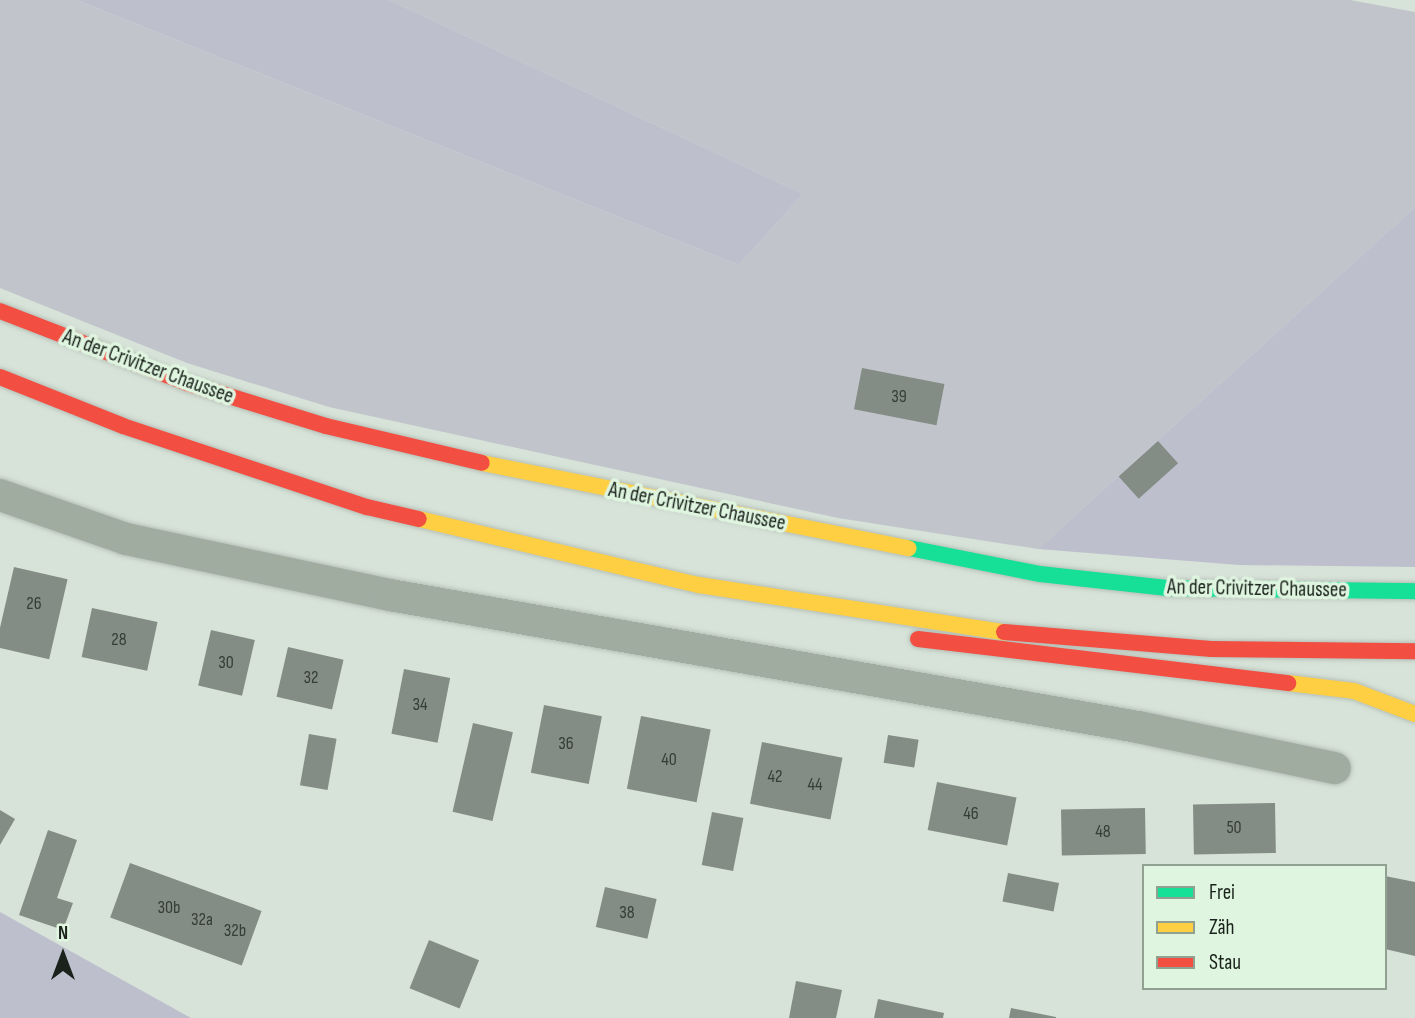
<!DOCTYPE html>
<html>
<head>
<meta charset="utf-8">
<style>
	body { margin:0 }
	#map { position:relative; width:1415px; height:1018px; overflow:hidden; background:#d7e3d8; font-family:"Sofia Sans Condensed",sans-serif }
	div>[style] { position:absolute }
	[style*='--x'] { left:calc(var(--x)*1px); top:calc(var(--y)*1px); width:calc(var(--w)*1px); rotate:calc(var(--a)*1deg) }
	.green>* { inset:0; background:#c1c4cb }
	.forest>* { inset:0; background:#bebfcd }
	.building>* { inset:0; background:#848d85; transform-origin:0 0 }
	.roads { filter:drop-shadow(0 0 2px #b6bfb7) drop-shadow(0 0 2px #b6bfb7) }
	.street>* { height:32px; margin:-16px; padding:0 16px; transform-origin:16px; border-radius:16px; background:#a1aca1 }
	.fast>* { height:16px; margin:-8px; padding:0 8px; transform-origin:8px; border-radius:8px; background:#16e098 }
	.slow>* { height:16px; margin:-8px; padding:0 8px; transform-origin:8px; border-radius:8px; background:#ffcf43 }
	.jam>* { height:16px; margin:-8px; padding:0 8px; transform-origin:8px; border-radius:8px; background:#f24e42 }
	span { translate:-50% -50%; white-space:nowrap; text-align:center; line-height:1.15; -webkit-text-stroke:7px #dff5e0; paint-order:stroke }
	.number-label { font-size:18px; color:#343d36 }
	.number-label span { -webkit-text-stroke-width:0 }
	.street-label { font-size:21px; color:#1a221b }
	.legend { position:absolute; left:1142px; top:864px; width:245px; height:126px; box-sizing:border-box; background:#dff5e0; border:2px solid #90a191; margin:0; padding:9px 12px; list-style:none; font-size:21px; color:#1a221b }
	.legend li { display:flex; align-items:center; gap:14px; height:35px }
	.legend b { width:35px; border:2px solid #90a191 }
	.north { position:absolute; left:28px; top:920px; width:70px; height:70px; -webkit-text-stroke:5px #dff5e0; paint-order:stroke; rotate:0deg; font-size:19px; font-weight:700; line-height:28px; text-align:center; color:#1a221b }
	.north::after { content:''; display:block; margin:auto; width:24px; height:32px; background:#1a221b; clip-path:polygon(50% 0,100% 100%,50% 72%,0 100%) }
</style>
</head>
<body>
<div id="map">
	<div class="green">
		<div style="clip-path:polygon(0 0,77px 0,739px 265px,803px 194px,389px 0,1350px 0,1415px 12px,1415px 207px,1038px 549px,838px 518px,329px 407px,187px 363px,0 288px)"></div>
	</div>
	<div class="forest">
		<div style="clip-path:polygon(77px 0,389px 0,803px 194px,739px 265px)"></div>
		<div style="clip-path:polygon(1415px 207px,1415px 567px,1239px 565px,1038px 549px)"></div>
		<div style="clip-path:polygon(0 912px,191px 1018px,0 1018px)"></div>
	</div>
	<div class="building">
		<div style="left:862px;top:368px;width:84px;height:42px;rotate:11deg"></div>
		<div style="left:1158px;top:441px;width:30px;height:53px;rotate:48deg"></div>
		<div style="left:14px;top:567px;width:55px;height:82px;rotate:13deg"></div>
		<div style="left:92px;top:608px;width:67px;height:50px;rotate:12deg"></div>
		<div style="left:211px;top:630px;width:45px;height:57px;rotate:13deg"></div>
		<div style="left:288px;top:647px;width:57px;height:51px;rotate:13deg"></div>
		<div style="left:404px;top:669px;width:47px;height:66px;rotate:11deg"></div>
		<div style="left:544px;top:705px;width:59px;height:69px;rotate:11deg"></div>
		<div style="left:641px;top:716px;width:71px;height:74px;rotate:11deg"></div>
		<div style="left:473px;top:723px;width:41px;height:91px;rotate:13deg"></div>
		<div style="left:309px;top:734px;width:28px;height:52px;rotate:10deg"></div>
		<div style="left:888px;top:735px;width:31px;height:28px;rotate:9deg"></div>
		<div style="left:762px;top:742px;width:82px;height:63px;rotate:11deg"></div>
		<div style="left:937px;top:782px;width:81px;height:49px;rotate:11deg"></div>
		<div style="left:1275px;top:803px;width:50px;height:82px;rotate:89deg"></div>
		<div style="left:1145px;top:808px;width:46px;height:84px;rotate:89deg"></div>
		<div style="clip-path:polygon(0 810px,15px 819px,0 845px)"></div>
		<div style="left:712px;top:812px;width:32px;height:54px;rotate:11deg"></div>
		<div style="clip-path:polygon(48px 830px,77px 840px,57px 898px,73px 903px,63px 930px,19px 915px)"></div>
		<div style="left:130px;top:863px;width:140px;height:58px;rotate:20deg"></div>
		<div style="left:1008px;top:873px;width:52px;height:29px;rotate:11deg"></div>
		<div style="clip-path:polygon(1385px 876px,1415px 882px,1415px 956px,1385px 949px)"></div>
		<div style="left:605px;top:887px;width:53px;height:41px;rotate:13deg"></div>
		<div style="left:429px;top:940px;width:54px;height:52px;rotate:22deg"></div>
		<div style="clip-path:polygon(796px 981px,842px 990px,836px 1018px,789px 1018px)"></div>
		<div style="clip-path:polygon(878px 999px,944px 1013px,943px 1018px,874px 1018px)"></div>
		<div style="clip-path:polygon(1011px 1008px,1056px 1017px,1056px 1018px,1009px 1018px)"></div>
	</div>
	<div class="roads">
		<div class="street">
			<div style="--x:0;--y:495;--w:133;--a:19.2"></div>
			<div style="--x:126;--y:539;--w:270;--a:12"></div>
			<div style="--x:390;--y:595;--w:760;--a:10.01"></div>
			<div style="--x:1138;--y:727;--w:201;--a:11.8"></div>
		</div>
		<div class="fast">
			<div style="--x:909;--y:548;--w:134;--a:11.2"></div>
			<div style="--x:1040;--y:574;--w:128;--a:6.3"></div>
			<div style="--x:1167;--y:588;--w:248;--a:0.7"></div>
		</div>
		<div class="slow">
			<div style="--x:482;--y:463;--w:435;--a:11.3"></div>
			<div style="--x:419;--y:519;--w:288;--a:13.3"></div>
			<div style="--x:699;--y:585;--w:309;--a:8.8"></div>
			<div style="--x:1288;--y:683;--w:66;--a:6.9"></div>
			<div style="--x:1354;--y:691;--w:65;--a:20.7"></div>
		</div>
		<div class="jam">
			<div style="--x:0;--y:311;--w:200;--a:21.1"></div>
			<div style="--x:187;--y:383;--w:145;--a:17.2"></div>
			<div style="--x:326;--y:426;--w:160;--a:13.3"></div>
			<div style="--x:0;--y:377;--w:132;--a:21.7"></div>
			<div style="--x:123;--y:426;--w:257;--a:18.4"></div>
			<div style="--x:367;--y:507;--w:53;--a:13"></div>
			<div style="--x:1004;--y:632;--w:208;--a:4.7"></div>
			<div style="--x:1211;--y:649;--w:204;--a:0.6"></div>
			<div style="--x:918;--y:639;--w:373;--a:6.8"></div>
		</div>
	</div>
	<div class="number-label">
		<span style="left:899px;top:397px">39</span>
		<span style="left:34px;top:604px">26</span>
		<span style="left:119px;top:640px">28</span>
		<span style="left:226px;top:663px">30</span>
		<span style="left:311px;top:678px">32</span>
		<span style="left:420px;top:705px">34</span>
		<span style="left:566px;top:744px">36</span>
		<span style="left:669px;top:760px">40</span>
		<span style="left:775px;top:777px">42</span>
		<span style="left:815px;top:785px">44</span>
		<span style="left:971px;top:814px">46</span>
		<span style="left:1234px;top:828px">50</span>
		<span style="left:1103px;top:832px">48</span>
		<span style="left:169px;top:908px">30b</span>
		<span style="left:627px;top:913px">38</span>
		<span style="left:202px;top:920px">32a</span>
		<span style="left:235px;top:931px">32b</span>
	</div>
	<div class="street-label">
		<span style="left:148px;top:367px;rotate:20deg">An der Crivitzer Chaussee</span>
		<span style="left:697px;top:507px;rotate:11deg">An der Crivitzer Chaussee</span>
		<span style="left:1257px;top:589px;rotate:1deg">An der Crivitzer Chaussee</span>
	</div>
	<ul class="legend">
	<li><b style="height:9px;background:#16e098"></b>Frei</li>
	<li><b style="height:9px;background:#ffcf43"></b>Zäh</li>
	<li><b style="height:9px;background:#f24e42"></b>Stau</li>
	</ul>
	<div class="north">N</div>
</div>
</body>
</html>
